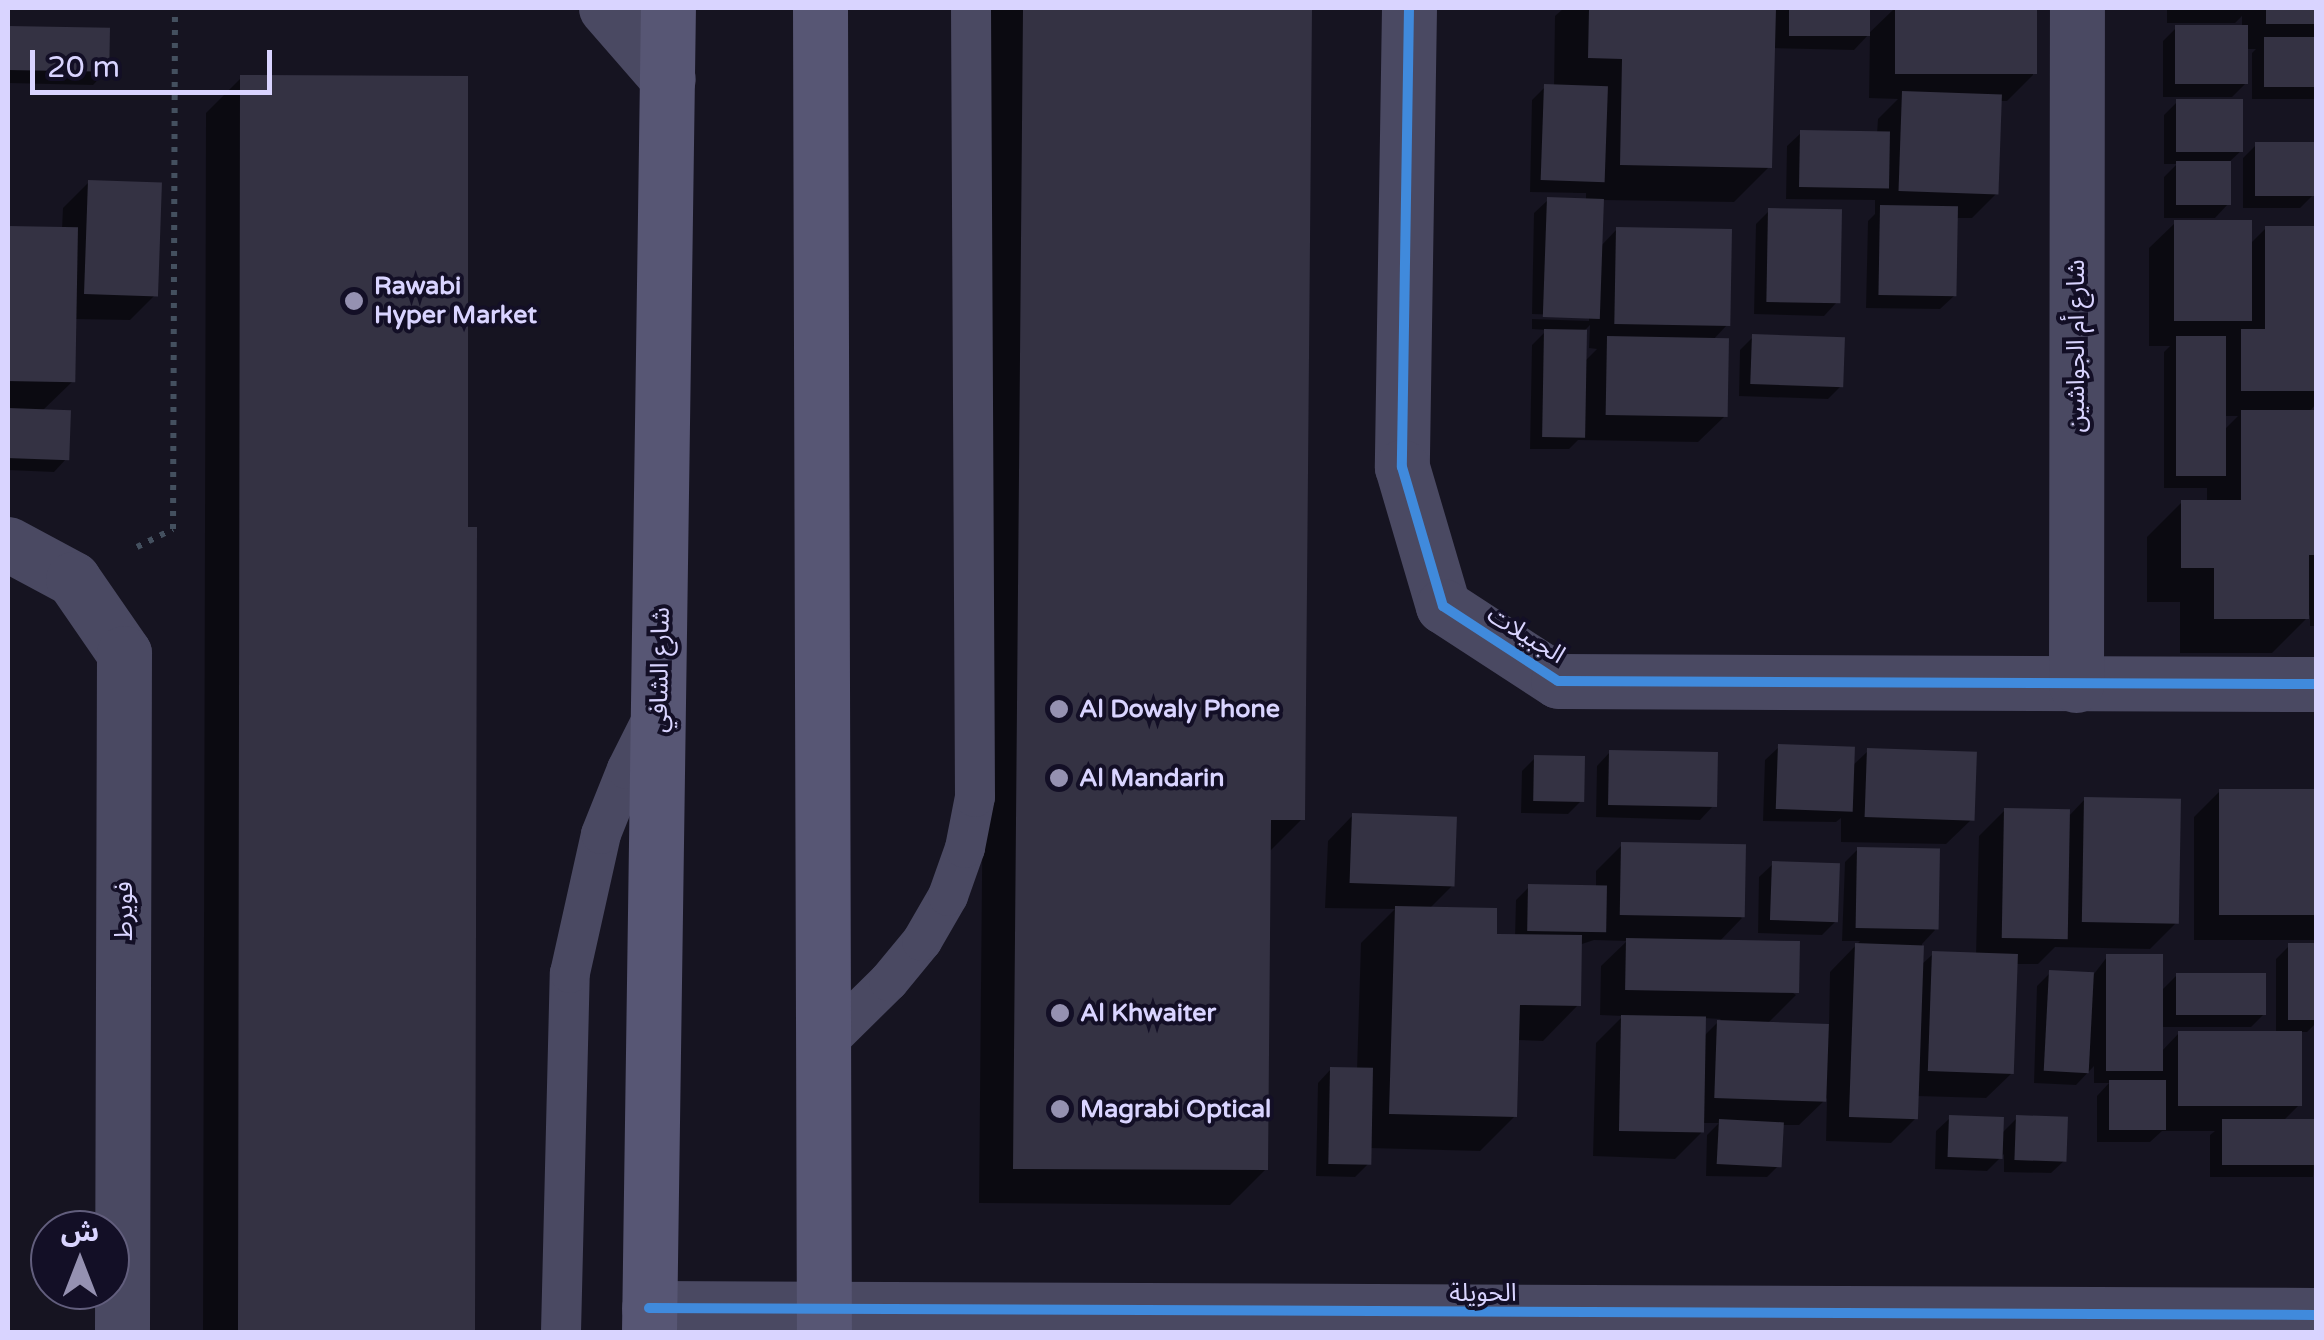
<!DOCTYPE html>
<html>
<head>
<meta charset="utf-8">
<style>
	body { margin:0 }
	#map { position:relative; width:2324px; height:1340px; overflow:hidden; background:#161421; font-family:"Varela Round","Noto Sans Arabic",sans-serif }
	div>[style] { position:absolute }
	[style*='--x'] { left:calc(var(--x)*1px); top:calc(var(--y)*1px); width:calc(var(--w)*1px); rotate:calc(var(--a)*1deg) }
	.shadow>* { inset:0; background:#0007 }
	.building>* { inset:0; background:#343243; transform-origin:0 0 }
	.path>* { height:6px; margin-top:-3px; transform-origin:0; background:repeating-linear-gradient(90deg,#44505f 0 5px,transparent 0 13px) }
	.lane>* { height:40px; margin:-20px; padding:0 20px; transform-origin:20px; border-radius:20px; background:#4a4962 }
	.street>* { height:55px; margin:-27.5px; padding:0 27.5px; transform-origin:27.5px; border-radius:27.5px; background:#4a4962 }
	.secondary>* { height:55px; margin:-27.5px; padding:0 27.5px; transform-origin:27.5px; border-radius:27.5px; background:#575674 }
	.cycleway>* { height:10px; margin:-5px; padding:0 5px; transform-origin:5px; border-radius:5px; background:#408adc }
	.dots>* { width:28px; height:28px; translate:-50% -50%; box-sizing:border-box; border:5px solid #130f26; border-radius:50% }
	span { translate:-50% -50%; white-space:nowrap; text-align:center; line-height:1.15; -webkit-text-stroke:8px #130f26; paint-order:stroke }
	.poi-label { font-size:25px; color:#d9d4ff; font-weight:700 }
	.left { translate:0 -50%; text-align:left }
	.street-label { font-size:25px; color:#d9d4ff }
	.frame { position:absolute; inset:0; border:10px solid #d9d4ff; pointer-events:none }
	.north { position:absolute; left:30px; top:1210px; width:100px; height:100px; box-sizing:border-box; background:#130f26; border:2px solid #625e7d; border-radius:50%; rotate:0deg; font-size:28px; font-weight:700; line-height:40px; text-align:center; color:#d9d4ff }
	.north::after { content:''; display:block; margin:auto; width:35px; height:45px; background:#9591b1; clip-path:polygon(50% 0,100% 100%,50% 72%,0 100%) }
	.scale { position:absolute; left:30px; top:50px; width:242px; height:45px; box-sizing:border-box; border:5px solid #d9d4ff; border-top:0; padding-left:12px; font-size:30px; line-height:35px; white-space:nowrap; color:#d9d4ff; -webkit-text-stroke:8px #130f26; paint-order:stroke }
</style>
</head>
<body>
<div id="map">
	<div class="shadow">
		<div style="clip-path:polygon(990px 8px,1310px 8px,1302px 819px,1268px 853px,1266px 1169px,1230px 1205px,979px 1203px)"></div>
		<div style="clip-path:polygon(evenodd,1564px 8px,1867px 8px,1867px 35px,1895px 8px,2034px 9px,2033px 75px,2007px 101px,2000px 101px,1998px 192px,1972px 218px,1956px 218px,1954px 296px,1940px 309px,1866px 308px,1868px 221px,1875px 214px,1875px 200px,1786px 199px,1787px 146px,1801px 133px,1877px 134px,1878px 119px,1898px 99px,1869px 98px,1870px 33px,1854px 50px,1772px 48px,1769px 167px,1734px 202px,1602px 200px,1600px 247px,1617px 229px,1727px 325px,1712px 341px,1724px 417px,1698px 442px,1578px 440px,1569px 449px,1530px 449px,1532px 345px,1547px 330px,1532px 329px,1532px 319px,1589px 321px,1589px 316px,1532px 314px,1534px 213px,1548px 200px,1586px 201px,1586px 193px,1530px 192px,1532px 100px,1545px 87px,1554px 87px,1555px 16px,1564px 8px,1590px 325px,1589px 348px,1597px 349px,1584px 362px,1584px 331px,1590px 325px)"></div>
		<div style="clip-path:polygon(2167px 8px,2316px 8px,2316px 99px,2252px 99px,2252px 53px,2256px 49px,2246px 49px,2246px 83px,2232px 97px,2163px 97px,2163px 41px,2176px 28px,2242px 28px,2242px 16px,2235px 23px,2167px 23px)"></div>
		<div style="clip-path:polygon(8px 28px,107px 30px,106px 71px,93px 85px,8px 83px)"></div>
		<div style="clip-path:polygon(241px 78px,465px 529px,475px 529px,472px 1332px,203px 1332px,206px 113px)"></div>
		<div style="clip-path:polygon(2177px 102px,2241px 151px,2228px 163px,2228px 204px,2215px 218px,2164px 218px,2164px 177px,2177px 164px,2164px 164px,2164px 115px)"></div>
		<div style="clip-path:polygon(2316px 143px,2316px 207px,2314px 194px,2300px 208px,2243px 208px,2243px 158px,2256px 145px)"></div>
		<div style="clip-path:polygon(89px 182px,156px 294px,130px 320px,73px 319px,72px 382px,42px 411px,67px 458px,54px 472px,8px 470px,8px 228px,62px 229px,63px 208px)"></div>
		<div style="clip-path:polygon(1769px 211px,1837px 302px,1824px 316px,1754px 314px,1756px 224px)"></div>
		<div style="clip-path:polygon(evenodd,2175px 223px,2249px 245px,2266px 228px,2316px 228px,2316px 404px,2309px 412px,2316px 412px,2316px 626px,2310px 626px,2310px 615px,2272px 653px,2180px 653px,2180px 602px,2147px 602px,2147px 537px,2182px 502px,2207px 502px,2207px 488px,2164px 488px,2164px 352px,2170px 346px,2149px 346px,2149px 248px,2175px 223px,2224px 416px,2238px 416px,2224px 430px,2224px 416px)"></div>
		<div style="clip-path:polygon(1753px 337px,1841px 386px,1828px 399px,1739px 396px,1740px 350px)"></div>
		<div style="clip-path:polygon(1779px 747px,1851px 767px,1868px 751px,1972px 819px,1946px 844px,1841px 842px,1841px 818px,1836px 822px,1763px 821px,1765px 760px)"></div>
		<div style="clip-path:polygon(1610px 752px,1713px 806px,1700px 820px,1596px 817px,1597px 766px)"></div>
		<div style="clip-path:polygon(1535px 758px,1581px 801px,1568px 814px,1521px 813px,1522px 771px)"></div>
		<div style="clip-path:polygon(2220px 791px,2316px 791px,2316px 940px,2194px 940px,2194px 817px)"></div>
		<div style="clip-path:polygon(evenodd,2085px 799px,2176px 923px,2150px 949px,2055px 947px,2038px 964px,2016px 964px,2012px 1073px,1986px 1098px,1917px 1096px,1917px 1117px,1891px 1143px,1826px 1141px,1827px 1098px,1799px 1125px,1781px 1125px,1780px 1164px,1767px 1177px,1706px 1176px,1707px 1135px,1719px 1123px,1701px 1123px,1701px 1133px,1675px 1159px,1593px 1156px,1596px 1043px,1623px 1016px,1600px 1015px,1601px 966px,1627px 941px,1594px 940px,1579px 945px,1578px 1005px,1543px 1041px,1517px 1040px,1515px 1116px,1480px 1151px,1369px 1148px,1368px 1164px,1355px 1177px,1316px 1176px,1318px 1083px,1331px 1069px,1357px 1070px,1361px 943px,1395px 909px,1325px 908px,1328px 841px,1353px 815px,1454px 884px,1429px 909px,1494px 936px,1515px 937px,1516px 900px,1529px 887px,1596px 888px,1596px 871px,1622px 845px,1742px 918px,1718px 943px,1796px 995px,1767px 1024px,1829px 1025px,1830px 972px,1860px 941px,1842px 941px,1845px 862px,1858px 849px,1935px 930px,1922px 944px,1921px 965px,1933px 954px,1976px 955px,1979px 836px,2005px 810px,2067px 818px,2085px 799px,1703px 1018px,1721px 1019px,1703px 1037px,1703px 1018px)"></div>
		<div style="clip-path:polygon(1773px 864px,1835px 922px,1822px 935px,1758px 933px,1759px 877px)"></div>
		<div style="clip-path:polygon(2289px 946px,2316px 946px,2316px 1045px,2316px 1023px,2307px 1032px,2299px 1032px,2299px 1105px,2282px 1122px,2316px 1122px,2313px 1177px,2210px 1177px,2210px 1135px,2215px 1131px,2162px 1131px,2150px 1142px,2097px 1142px,2097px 1096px,2109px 1083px,2094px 1083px,2094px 1066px,2076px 1085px,2034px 1083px,2037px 986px,2050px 973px,2094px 974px,2107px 957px,2160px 992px,2177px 975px,2264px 1014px,2251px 1027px,2160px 1027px,2160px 1053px,2179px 1033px,2276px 1033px,2276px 959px)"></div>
		<div style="clip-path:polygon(1950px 1118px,2001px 1134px,2017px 1118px,2065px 1160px,2051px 1173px,2004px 1172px,2004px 1154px,1987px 1171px,1935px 1169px,1936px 1131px)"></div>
	</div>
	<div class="building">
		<div style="clip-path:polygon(1023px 8px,1312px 8px,1305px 820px,1271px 820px,1268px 1170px,1013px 1169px)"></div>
		<div style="clip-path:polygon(1589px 8px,1776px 8px,1772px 168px,1620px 165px,1622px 59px,1588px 58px)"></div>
		<div style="left:1789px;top:8px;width:81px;height:28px"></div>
		<div style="left:1895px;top:8px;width:142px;height:66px"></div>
		<div style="left:2266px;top:8px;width:50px;height:16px"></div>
		<div style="left:2175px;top:25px;width:73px;height:59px"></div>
		<div style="left:8px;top:26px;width:102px;height:44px;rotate:1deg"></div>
		<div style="left:2264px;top:37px;width:52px;height:50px"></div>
		<div style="clip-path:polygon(240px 75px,468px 76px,468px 527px,477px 527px,475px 1332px,238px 1332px)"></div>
		<div style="left:1544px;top:84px;width:64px;height:96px;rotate:2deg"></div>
		<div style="left:1902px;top:91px;width:100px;height:100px;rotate:2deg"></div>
		<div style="left:2176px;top:99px;width:67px;height:53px"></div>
		<div style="left:1800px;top:130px;width:90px;height:57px;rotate:1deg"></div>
		<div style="left:2255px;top:142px;width:60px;height:54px"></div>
		<div style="left:2176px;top:161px;width:55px;height:44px"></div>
		<div style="left:88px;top:180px;width:74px;height:114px;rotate:2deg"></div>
		<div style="left:1547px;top:197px;width:57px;height:120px;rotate:2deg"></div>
		<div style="left:1880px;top:205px;width:78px;height:90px;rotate:1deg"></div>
		<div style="left:1768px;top:208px;width:74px;height:94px;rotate:1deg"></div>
		<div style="left:2174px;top:220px;width:78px;height:101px"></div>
		<div style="left:8px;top:226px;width:70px;height:155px;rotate:1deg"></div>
		<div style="clip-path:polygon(2265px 226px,2316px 226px,2316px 391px,2241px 391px,2241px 329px,2265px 329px)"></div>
		<div style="left:1616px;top:227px;width:116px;height:97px;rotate:1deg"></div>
		<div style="left:1544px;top:329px;width:43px;height:108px;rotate:1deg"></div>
		<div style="left:1752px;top:334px;width:93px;height:50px;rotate:2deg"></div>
		<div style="left:1607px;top:336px;width:122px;height:79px;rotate:1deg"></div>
		<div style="left:2176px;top:336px;width:50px;height:140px"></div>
		<div style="left:8px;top:408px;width:63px;height:50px;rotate:2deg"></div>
		<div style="clip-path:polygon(2241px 410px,2316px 410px,2316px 555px,2309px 555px,2309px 619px,2214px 619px,2214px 568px,2181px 568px,2181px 500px,2241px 500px)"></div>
		<div style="left:1778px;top:744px;width:77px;height:65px;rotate:2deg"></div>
		<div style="left:1867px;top:748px;width:110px;height:69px;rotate:2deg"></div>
		<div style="left:1609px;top:750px;width:109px;height:55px;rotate:1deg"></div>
		<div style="left:1534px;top:755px;width:51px;height:46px;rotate:1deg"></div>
		<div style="left:2219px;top:789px;width:97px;height:126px"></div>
		<div style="left:2084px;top:797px;width:97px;height:125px;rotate:1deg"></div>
		<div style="left:2004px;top:808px;width:66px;height:130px;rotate:1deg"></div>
		<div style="left:1352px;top:813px;width:105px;height:70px;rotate:2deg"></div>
		<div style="left:1621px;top:842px;width:125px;height:73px;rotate:1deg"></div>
		<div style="left:1857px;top:847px;width:83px;height:81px;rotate:1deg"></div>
		<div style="left:1772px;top:861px;width:68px;height:59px;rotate:2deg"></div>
		<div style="left:1528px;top:884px;width:79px;height:47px;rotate:1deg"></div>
		<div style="clip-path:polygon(1395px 906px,1497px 908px,1497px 934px,1582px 935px,1581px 1006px,1520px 1005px,1517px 1117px,1389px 1114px)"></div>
		<div style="left:1626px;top:938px;width:174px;height:52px;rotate:1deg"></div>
		<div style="left:1855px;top:943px;width:69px;height:174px;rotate:2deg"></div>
		<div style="left:2288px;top:943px;width:28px;height:77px"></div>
		<div style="left:1932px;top:951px;width:86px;height:120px;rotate:2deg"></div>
		<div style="left:2106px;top:954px;width:57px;height:117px"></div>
		<div style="left:2049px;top:970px;width:45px;height:101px;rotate:3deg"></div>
		<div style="left:2176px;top:973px;width:90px;height:42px"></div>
		<div style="left:1621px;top:1015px;width:85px;height:116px;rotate:1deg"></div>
		<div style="left:1717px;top:1020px;width:112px;height:78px;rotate:2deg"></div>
		<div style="left:2178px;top:1031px;width:124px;height:75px"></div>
		<div style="left:1330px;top:1067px;width:43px;height:97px;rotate:1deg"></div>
		<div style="left:2109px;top:1080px;width:57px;height:50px"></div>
		<div style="left:1949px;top:1115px;width:55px;height:42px;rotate:2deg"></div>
		<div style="left:2016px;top:1115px;width:52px;height:45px;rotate:2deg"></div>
		<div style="left:1719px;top:1119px;width:65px;height:45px;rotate:3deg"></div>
		<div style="left:2222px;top:1119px;width:94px;height:46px"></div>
	</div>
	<div class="path">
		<div style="--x:137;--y:547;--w:40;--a:-26.6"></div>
		<div style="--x:173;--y:529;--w:521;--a:-89.78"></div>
	</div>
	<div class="lane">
		<div style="--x:822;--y:1047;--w:94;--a:-44.6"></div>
		<div style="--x:889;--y:981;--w:52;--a:-50.5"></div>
		<div style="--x:922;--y:941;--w:52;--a:-60"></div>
		<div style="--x:948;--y:896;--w:51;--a:-70.5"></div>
		<div style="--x:965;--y:848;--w:52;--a:-78.9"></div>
		<div style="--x:975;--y:797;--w:789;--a:-90.29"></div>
		<div style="--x:561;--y:1332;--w:359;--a:-88.6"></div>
		<div style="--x:570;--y:973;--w:142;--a:-77.4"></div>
		<div style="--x:601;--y:834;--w:70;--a:-68.2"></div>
		<div style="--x:627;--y:769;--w:63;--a:-63.4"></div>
	</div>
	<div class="street">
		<div style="--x:606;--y:8;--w:94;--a:48.9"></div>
		<div style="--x:1409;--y:8;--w:459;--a:90.9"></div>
		<div style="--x:1402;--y:467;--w:145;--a:73.6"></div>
		<div style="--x:1443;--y:606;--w:137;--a:33.1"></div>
		<div style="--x:1558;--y:681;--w:758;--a:0.23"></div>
		<div style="--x:8;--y:544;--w:74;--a:28.3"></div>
		<div style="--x:73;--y:579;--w:90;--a:55.4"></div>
		<div style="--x:124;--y:653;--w:679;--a:90.17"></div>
		<div style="--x:2076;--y:685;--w:677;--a:-89.92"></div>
		<div style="--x:649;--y:1308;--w:1667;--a:0.24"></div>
	</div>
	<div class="secondary">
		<div style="--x:820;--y:8;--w:1324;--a:89.83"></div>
		<div style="--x:649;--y:1332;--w:1324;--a:-89.18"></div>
	</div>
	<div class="cycleway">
		<div style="--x:1409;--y:8;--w:459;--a:90.9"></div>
		<div style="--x:1402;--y:467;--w:145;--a:73.6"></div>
		<div style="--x:1443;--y:606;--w:137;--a:33.1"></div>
		<div style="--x:1558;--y:681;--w:758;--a:0.23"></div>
		<div style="--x:649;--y:1308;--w:1667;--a:0.24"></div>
	</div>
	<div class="dots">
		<div style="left:354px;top:301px;background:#9591b1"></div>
		<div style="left:1059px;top:709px;background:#9591b1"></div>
		<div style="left:1059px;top:778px;background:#9591b1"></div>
		<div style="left:1060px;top:1013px;background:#9591b1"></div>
		<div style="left:1060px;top:1109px;background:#9591b1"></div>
	</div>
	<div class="poi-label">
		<span class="left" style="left:374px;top:301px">Rawabi<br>Hyper Market</span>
		<span class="left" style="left:1079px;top:709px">Al Dowaly Phone</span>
		<span class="left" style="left:1079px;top:778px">Al Mandarin</span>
		<span class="left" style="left:1080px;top:1013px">Al Khwaiter</span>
		<span class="left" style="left:1080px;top:1109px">Magrabi Optical</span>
	</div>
	<div class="street-label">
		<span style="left:2076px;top:346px;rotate:-90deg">شارع أم الجواشين</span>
		<span style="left:1526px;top:635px;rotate:32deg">الجبيلات</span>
		<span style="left:660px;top:670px;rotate:-89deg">شارع الشافي</span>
		<span style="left:124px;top:911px;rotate:-90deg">فويرط</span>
		<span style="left:1483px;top:1293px">الحويلة</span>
	</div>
	<div class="frame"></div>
	<div class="north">ش</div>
	<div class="scale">20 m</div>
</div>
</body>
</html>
